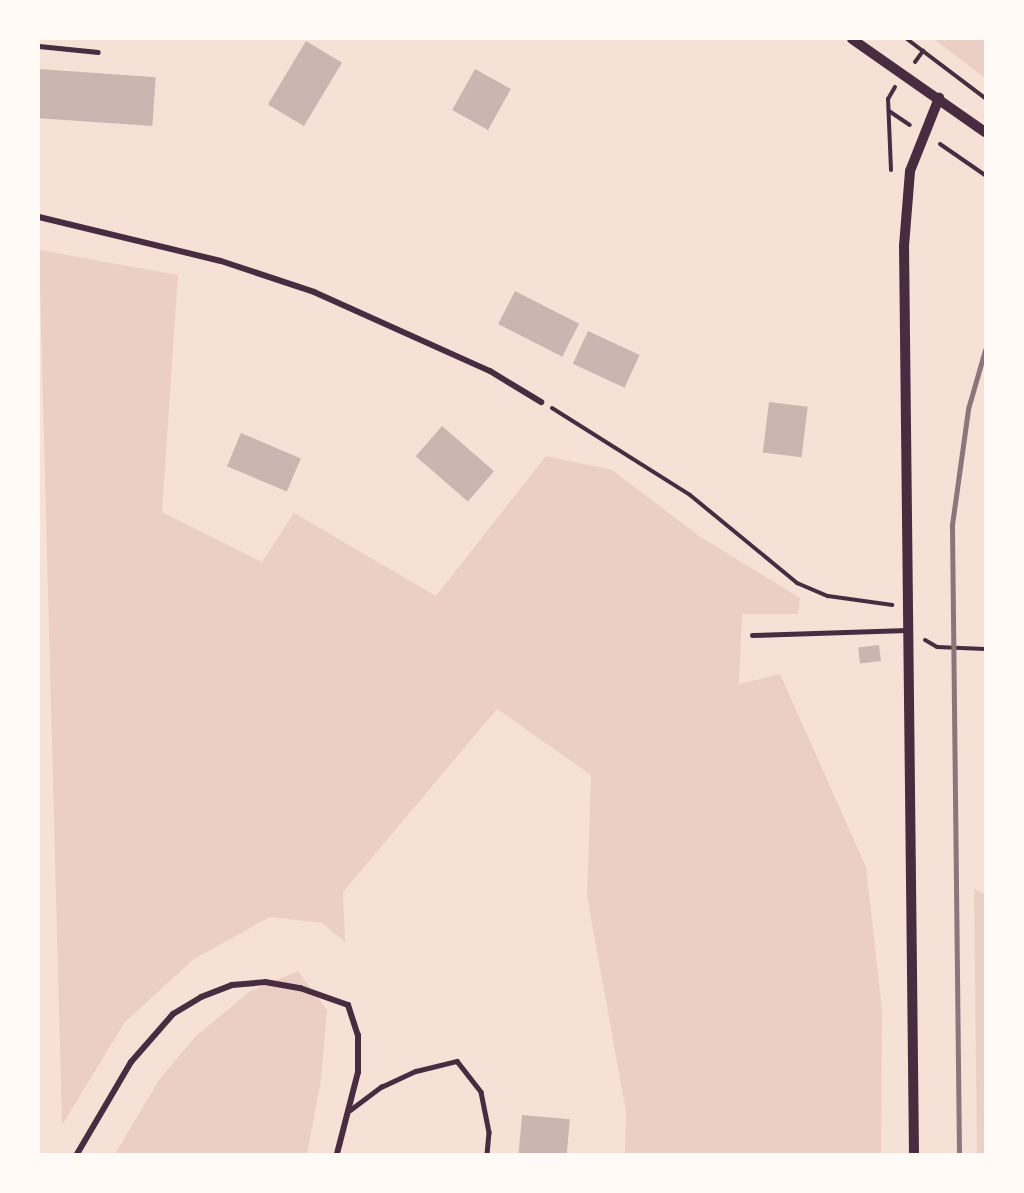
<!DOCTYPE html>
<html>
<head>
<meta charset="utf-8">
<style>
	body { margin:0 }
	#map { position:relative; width:1024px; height:1193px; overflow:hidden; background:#f7e1d7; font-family:"IBM Plex Sans",sans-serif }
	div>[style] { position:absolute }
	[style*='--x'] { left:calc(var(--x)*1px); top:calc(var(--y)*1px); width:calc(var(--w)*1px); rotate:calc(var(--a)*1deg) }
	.green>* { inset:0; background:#ebcfc5 }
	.building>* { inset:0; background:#ccb4b1; transform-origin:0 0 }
	.path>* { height:4px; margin:-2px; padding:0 2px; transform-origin:2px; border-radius:2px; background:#4a2c40 }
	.service>* { height:4.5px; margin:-2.25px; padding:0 2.25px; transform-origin:2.25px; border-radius:2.25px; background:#4a2c40 }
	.minor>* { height:6px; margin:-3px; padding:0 3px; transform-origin:3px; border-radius:3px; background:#4a2c40 }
	.tertiary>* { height:10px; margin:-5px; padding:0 5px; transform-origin:5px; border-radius:5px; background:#4a2c40 }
	.rail>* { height:4.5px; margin:-2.25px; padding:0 2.25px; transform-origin:2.25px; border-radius:2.25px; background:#8f747c }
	span { translate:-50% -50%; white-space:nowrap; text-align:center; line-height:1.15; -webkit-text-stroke:4.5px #fffaf5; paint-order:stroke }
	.frame { position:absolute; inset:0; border:40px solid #fffaf5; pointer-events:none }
</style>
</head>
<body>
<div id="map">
	<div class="green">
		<div style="clip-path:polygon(934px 39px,985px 39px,985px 78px)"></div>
		<div style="clip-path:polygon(39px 250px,178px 275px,162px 512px,262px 562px,294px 513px,436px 596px,546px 456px,612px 470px,699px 536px,800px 598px,798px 614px,742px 614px,739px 684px,780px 674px,866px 867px,882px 1010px,881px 1154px,625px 1154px,626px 1112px,587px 896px,591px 775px,497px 709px,343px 892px,345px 942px,322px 923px,270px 917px,194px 959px,125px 1022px,62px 1125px)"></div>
		<div style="clip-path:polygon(974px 889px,985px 894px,985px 1154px,977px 1154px)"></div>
		<div style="clip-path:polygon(298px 971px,327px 1010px,321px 1080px,307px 1154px,115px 1154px,159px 1080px,195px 1037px,249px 992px)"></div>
	</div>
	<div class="building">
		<div style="left:306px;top:41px;width:42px;height:74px;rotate:31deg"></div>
		<div style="left:39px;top:69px;width:117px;height:49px;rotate:4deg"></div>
		<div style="left:475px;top:69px;width:41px;height:47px;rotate:29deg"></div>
		<div style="left:515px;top:291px;width:72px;height:37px;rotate:27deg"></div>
		<div style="left:588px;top:331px;width:57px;height:36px;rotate:25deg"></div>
		<div style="left:769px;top:402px;width:39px;height:51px;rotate:7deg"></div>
		<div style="left:442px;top:426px;width:69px;height:40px;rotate:41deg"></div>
		<div style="left:241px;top:433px;width:65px;height:36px;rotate:23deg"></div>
		<div style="left:879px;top:645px;width:16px;height:21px;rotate:83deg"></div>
		<div style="left:522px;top:1115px;width:48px;height:39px;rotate:5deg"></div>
	</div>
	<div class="path">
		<div style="--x:907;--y:39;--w:98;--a:37.1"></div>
		<div style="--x:915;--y:62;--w:14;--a:-54"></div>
		<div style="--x:889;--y:111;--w:25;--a:34"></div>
		<div style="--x:940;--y:144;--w:55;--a:34.6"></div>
		<div style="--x:891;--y:170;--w:71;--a:-92.4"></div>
		<div style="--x:888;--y:99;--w:14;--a:-60"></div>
		<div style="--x:552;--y:408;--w:163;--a:32.2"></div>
		<div style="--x:690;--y:495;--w:139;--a:39.4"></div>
		<div style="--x:797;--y:583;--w:34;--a:23"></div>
		<div style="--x:828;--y:596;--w:65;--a:8"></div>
		<div style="--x:925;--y:640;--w:14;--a:30"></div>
		<div style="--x:937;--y:647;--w:48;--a:2.4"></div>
	</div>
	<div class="service">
		<div style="--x:39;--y:46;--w:59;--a:5.8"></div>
		<div style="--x:752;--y:635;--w:155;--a:-1.8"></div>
		<div style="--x:350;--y:1110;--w:39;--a:-37"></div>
		<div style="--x:381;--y:1087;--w:38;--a:-25"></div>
		<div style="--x:416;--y:1071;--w:42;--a:-13.7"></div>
		<div style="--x:457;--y:1061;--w:39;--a:52"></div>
		<div style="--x:481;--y:1092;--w:41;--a:78.7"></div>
		<div style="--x:489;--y:1132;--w:22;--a:95"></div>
	</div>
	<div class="minor">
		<div style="--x:39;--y:217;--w:187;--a:13.6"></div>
		<div style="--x:221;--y:261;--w:98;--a:18.4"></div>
		<div style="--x:314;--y:292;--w:193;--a:24.2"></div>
		<div style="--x:490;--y:371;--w:60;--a:31.3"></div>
		<div style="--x:77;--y:1154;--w:107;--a:-59.6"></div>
		<div style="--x:131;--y:1062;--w:64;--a:-48.8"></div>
		<div style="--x:173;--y:1014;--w:33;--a:-31"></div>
		<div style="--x:201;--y:997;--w:33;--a:-21"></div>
		<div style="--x:232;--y:985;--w:33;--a:-5"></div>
		<div style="--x:265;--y:982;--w:36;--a:10"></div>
		<div style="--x:300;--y:988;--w:51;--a:19.5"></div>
		<div style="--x:348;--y:1005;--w:32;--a:72"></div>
		<div style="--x:358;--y:1035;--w:37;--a:90"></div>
		<div style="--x:358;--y:1072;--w:85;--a:104.4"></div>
	</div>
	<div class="tertiary">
		<div style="--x:852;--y:39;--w:162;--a:35"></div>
		<div style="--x:914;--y:1154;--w:908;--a:-90.63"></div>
		<div style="--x:904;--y:246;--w:75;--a:-85.4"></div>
		<div style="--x:910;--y:171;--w:79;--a:-68.3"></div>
	</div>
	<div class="rail">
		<div style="--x:959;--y:1154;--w:629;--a:-90.64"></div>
		<div style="--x:952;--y:525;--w:117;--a:-82.1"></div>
		<div style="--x:968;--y:409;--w:61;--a:-73.9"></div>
	</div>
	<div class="frame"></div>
</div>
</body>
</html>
